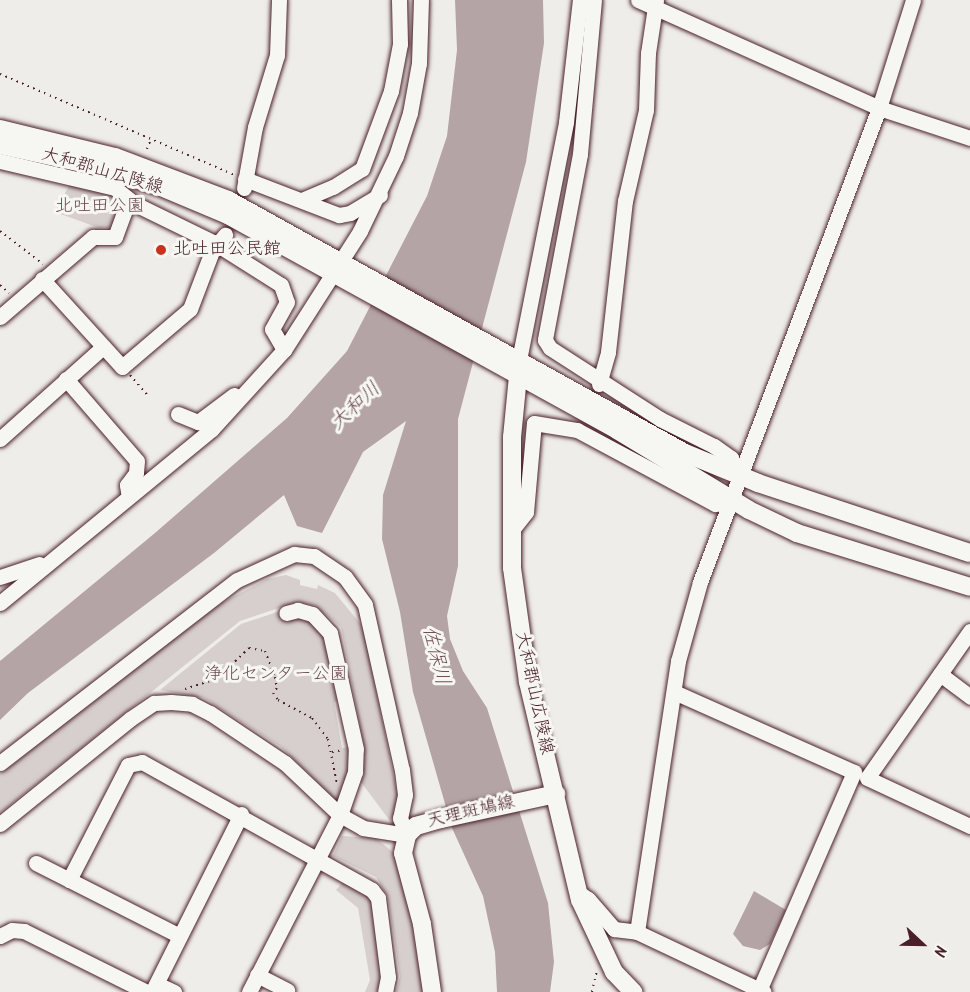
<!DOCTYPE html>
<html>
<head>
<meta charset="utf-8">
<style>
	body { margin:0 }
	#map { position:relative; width:970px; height:992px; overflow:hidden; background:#efedea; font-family:Kalam,"Klee One",sans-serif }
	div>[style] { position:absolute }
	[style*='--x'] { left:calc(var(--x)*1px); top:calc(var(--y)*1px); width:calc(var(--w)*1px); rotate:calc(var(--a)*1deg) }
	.green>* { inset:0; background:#d7cfce }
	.water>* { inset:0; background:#b4a4a5 }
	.path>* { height:2px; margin-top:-1px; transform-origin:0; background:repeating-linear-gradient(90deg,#4a1f2b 0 1.5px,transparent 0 6px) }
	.roads { filter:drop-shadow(0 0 2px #4a1f2b) drop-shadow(0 0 2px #4a1f2b) }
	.minor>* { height:15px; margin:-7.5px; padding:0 7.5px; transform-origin:7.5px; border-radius:7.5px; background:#f6f6f2 }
	.major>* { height:18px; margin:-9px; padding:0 9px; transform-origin:9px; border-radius:9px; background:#f6f6f2 }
	.dots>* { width:16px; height:16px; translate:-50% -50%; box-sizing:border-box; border:3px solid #f6f6f2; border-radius:50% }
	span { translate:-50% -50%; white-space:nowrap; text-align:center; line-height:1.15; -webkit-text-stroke:6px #f6f6f2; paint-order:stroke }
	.street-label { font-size:18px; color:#4a1f2b }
	.park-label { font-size:18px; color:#6d4b54 }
	.poi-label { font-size:18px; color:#4a1f2b }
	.left { translate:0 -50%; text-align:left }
	.water-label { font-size:20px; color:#6f4e56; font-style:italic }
	.north { position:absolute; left:892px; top:914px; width:60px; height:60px; -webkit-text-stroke:4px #f6f6f2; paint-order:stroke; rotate:112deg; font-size:16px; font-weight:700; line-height:24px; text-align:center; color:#4a1f2b }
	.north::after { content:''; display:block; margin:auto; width:21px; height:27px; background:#4a1f2b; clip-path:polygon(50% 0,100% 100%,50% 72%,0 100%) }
</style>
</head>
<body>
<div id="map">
	<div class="green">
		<div style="clip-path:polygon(72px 180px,111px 190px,125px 206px,115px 227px,99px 228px,55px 212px)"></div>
		<div style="clip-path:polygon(286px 575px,300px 580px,300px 585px,317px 589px,318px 585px,335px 593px,363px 627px,400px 807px,390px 821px,361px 782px,364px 747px,341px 627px,314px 605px,297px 602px,240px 621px,0 813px,0 774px,218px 605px,267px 579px)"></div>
		<div style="clip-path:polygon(283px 610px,312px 618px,326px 637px,341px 700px,334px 702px,342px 748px,351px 747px,351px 762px,338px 802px,281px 747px,204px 698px,160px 690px,241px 624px)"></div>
		<div style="clip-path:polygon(342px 836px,376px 838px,396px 855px,419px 933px,426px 992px,396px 992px,400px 977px,388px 897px,376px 877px,333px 856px)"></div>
		<div style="clip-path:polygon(344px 881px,362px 890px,371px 900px,383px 978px,380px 992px,365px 992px,370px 980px,358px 908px,336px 890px)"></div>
	</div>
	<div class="water">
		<div style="clip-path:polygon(455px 0,543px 0,544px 43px,526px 162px,458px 419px,458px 566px,447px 616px,450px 639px,463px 671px,487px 708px,548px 903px,554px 962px,550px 992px,497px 992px,495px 952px,483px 896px,452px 828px,413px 692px,400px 612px,382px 539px,383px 495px,406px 421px,363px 452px,322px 533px,297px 526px,284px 495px,214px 553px,28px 693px,0 720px,0 661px,155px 533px,287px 418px,347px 351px,427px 196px,447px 136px,457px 50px)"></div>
		<div style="clip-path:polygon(754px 891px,786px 910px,770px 944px,760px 950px,743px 946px,733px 934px)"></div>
	</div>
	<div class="path">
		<div style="--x:0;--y:74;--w:255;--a:23.3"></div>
		<div style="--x:147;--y:149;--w:11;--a:-68"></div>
		<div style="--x:0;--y:231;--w:54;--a:37.5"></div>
		<div style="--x:0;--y:285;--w:12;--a:42"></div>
		<div style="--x:130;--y:375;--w:29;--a:49"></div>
		<div style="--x:185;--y:689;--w:35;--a:-18"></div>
		<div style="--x:218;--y:678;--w:43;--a:-44.1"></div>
		<div style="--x:249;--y:648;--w:16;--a:11"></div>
		<div style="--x:265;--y:651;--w:28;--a:69"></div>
		<div style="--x:275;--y:677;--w:11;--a:80"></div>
		<div style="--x:277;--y:688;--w:6;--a:129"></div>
		<div style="--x:273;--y:693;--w:9;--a:54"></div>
		<div style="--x:278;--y:700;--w:38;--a:28"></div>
		<div style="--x:312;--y:718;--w:26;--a:53"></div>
		<div style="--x:328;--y:739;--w:46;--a:78.7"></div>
		<div style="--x:332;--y:752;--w:11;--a:-10"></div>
		<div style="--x:592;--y:992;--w:22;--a:-77"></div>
	</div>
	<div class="roads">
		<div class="minor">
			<div style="--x:594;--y:0;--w:155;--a:95.2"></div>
			<div style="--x:580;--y:154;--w:189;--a:100.7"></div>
			<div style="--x:545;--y:340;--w:9;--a:58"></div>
			<div style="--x:550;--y:348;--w:131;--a:32.8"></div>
			<div style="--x:660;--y:419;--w:60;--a:26.6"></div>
			<div style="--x:714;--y:446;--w:21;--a:35"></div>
			<div style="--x:731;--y:458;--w:18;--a:68"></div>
			<div style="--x:638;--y:0;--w:264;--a:24.1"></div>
			<div style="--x:879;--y:108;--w:96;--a:18.2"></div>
			<div style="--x:0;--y:161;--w:118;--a:13.2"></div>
			<div style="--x:115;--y:188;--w:26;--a:39"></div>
			<div style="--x:135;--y:204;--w:87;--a:26"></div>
			<div style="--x:213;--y:242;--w:80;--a:32.3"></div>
			<div style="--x:281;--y:285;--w:18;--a:71"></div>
			<div style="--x:287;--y:302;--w:31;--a:119"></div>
			<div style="--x:272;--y:329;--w:24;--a:60"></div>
			<div style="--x:245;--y:179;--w:101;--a:21"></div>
			<div style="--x:339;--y:215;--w:11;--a:-10"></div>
			<div style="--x:350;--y:213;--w:35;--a:-31"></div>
			<div style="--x:244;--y:188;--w:62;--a:-79.8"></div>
			<div style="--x:255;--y:127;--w:75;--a:-73"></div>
			<div style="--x:277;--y:55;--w:55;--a:-87.9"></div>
			<div style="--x:302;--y:200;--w:34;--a:-23"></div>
			<div style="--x:333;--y:187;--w:34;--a:-32"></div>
			<div style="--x:362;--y:169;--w:83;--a:-69.6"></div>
			<div style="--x:391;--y:91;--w:48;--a:-79.2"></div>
			<div style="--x:400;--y:44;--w:44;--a:-91.3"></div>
			<div style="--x:42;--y:279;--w:119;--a:47.7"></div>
			<div style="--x:122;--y:367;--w:89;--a:-40.5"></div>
			<div style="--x:190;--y:309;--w:62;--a:-69.2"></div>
			<div style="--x:212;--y:251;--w:21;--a:-51"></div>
			<div style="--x:0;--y:317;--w:123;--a:-40.7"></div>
			<div style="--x:93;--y:237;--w:22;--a:0"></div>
			<div style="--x:115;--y:237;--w:40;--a:-69.8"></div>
			<div style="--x:519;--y:360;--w:243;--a:-78.8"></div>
			<div style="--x:566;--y:122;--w:123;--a:-83.5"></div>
			<div style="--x:66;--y:379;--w:108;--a:49.1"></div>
			<div style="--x:137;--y:461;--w:12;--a:95"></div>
			<div style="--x:136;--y:473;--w:15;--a:127"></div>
			<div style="--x:127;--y:485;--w:12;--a:81"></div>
			<div style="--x:599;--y:384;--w:33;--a:-74"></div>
			<div style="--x:608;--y:352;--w:152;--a:-83.6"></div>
			<div style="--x:625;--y:201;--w:93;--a:-77"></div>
			<div style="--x:646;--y:110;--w:57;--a:-88"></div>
			<div style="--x:648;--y:53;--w:54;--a:-81.4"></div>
			<div style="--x:178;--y:414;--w:22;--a:22"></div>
			<div style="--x:198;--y:422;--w:45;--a:-36.9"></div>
			<div style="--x:0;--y:439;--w:138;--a:-41.8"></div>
			<div style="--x:512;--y:530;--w:23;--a:-52"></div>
			<div style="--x:526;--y:512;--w:89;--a:-84.9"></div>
			<div style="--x:534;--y:423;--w:44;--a:9.2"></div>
			<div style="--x:577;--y:430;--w:157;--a:28.2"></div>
			<div style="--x:715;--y:504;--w:16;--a:-30"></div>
			<div style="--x:0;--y:577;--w:41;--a:-18.4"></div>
			<div style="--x:0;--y:603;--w:274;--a:-39.4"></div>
			<div style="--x:212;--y:429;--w:107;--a:-47.7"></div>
			<div style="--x:284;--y:350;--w:141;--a:-57.4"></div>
			<div style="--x:360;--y:231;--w:83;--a:-64.4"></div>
			<div style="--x:396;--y:156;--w:45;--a:-72"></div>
			<div style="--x:410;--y:113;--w:51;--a:-79.8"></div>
			<div style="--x:419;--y:63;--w:63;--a:-88.2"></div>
			<div style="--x:970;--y:631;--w:179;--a:125"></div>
			<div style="--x:867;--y:778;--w:114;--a:25"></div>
			<div style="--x:940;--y:674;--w:38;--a:37"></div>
			<div style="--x:674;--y:692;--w:197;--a:24"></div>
			<div style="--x:854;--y:772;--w:238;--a:113.5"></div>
			<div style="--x:0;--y:763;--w:299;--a:-37.7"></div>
			<div style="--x:237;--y:580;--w:63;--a:-24.5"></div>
			<div style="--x:294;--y:554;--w:20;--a:6"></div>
			<div style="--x:314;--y:556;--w:37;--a:34"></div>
			<div style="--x:345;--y:577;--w:34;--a:54"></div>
			<div style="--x:365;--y:605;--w:169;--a:77.4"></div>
			<div style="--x:402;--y:770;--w:25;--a:83"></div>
			<div style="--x:405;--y:795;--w:24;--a:102"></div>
			<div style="--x:400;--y:818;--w:18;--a:68"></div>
			<div style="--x:0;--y:824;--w:167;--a:-38.9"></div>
			<div style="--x:130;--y:719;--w:29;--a:-34"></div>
			<div style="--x:154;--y:703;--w:17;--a:-3"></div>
			<div style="--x:171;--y:702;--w:21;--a:5"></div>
			<div style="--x:192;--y:704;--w:20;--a:27"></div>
			<div style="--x:210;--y:713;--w:90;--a:33.7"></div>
			<div style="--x:285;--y:763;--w:76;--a:43.4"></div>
			<div style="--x:340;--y:815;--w:26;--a:29"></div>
			<div style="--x:363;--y:828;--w:45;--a:9"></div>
			<div style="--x:36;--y:863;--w:161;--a:26.9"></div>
			<div style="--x:69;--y:880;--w:129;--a:-62.8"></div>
			<div style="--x:128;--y:765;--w:14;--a:-12"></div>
			<div style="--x:142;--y:762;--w:263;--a:29.1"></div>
			<div style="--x:372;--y:890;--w:10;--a:53"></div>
			<div style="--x:378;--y:898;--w:80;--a:82.8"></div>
			<div style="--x:388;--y:977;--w:15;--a:101"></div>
			<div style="--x:579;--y:893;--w:11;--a:34"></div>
			<div style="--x:588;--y:899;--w:40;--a:49"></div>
			<div style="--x:614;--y:929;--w:23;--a:7"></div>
			<div style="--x:637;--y:932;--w:140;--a:25.3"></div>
			<div style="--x:637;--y:932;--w:274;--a:-81.4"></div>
			<div style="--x:678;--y:661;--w:82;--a:-74.4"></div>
			<div style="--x:700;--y:582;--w:507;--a:-69.31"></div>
			<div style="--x:879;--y:108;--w:113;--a:-72.5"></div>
			<div style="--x:0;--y:936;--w:13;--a:-27"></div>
			<div style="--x:12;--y:930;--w:12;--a:5"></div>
			<div style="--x:24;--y:931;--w:137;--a:26.4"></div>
			<div style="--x:257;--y:975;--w:34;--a:27"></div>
			<div style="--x:157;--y:984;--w:19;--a:25"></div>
			<div style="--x:152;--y:992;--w:199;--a:-63.4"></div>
			<div style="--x:249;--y:992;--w:199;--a:-62.8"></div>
			<div style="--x:340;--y:815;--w:46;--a:-70.8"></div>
			<div style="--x:355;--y:772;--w:23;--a:-88"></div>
			<div style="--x:356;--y:749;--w:119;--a:-102.6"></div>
			<div style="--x:330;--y:633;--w:26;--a:-133"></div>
			<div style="--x:312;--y:614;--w:15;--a:-164"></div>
			<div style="--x:298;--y:610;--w:12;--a:166"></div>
		</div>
		<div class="major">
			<div style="--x:0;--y:129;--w:118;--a:13.7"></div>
			<div style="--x:115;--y:157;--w:121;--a:20.8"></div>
			<div style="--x:228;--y:200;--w:522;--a:28.97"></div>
			<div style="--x:685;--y:453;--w:79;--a:22.3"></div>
			<div style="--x:758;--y:483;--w:223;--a:18.3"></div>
			<div style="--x:0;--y:145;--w:93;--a:12.4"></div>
			<div style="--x:91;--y:165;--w:73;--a:17.4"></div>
			<div style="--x:161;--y:187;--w:73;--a:22.7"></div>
			<div style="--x:228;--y:215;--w:444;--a:28.9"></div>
			<div style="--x:617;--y:430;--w:154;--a:31.2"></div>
			<div style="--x:749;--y:510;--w:53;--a:25.6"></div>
			<div style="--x:797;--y:533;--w:181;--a:17.3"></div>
			<div style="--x:519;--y:366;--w:71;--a:95.6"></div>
			<div style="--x:512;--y:437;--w:131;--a:90"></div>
			<div style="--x:512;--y:568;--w:115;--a:82"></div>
			<div style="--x:528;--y:682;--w:224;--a:76.6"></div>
			<div style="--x:580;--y:900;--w:80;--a:64.7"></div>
			<div style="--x:614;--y:972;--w:28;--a:46"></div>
			<div style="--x:432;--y:992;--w:69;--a:-98.4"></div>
			<div style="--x:422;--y:924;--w:73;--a:-105"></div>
			<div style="--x:403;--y:853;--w:18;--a:-77"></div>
			<div style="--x:407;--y:835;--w:13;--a:-45"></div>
			<div style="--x:416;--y:826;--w:26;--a:-16"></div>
			<div style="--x:441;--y:819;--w:118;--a:-12.3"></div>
		</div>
	</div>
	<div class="dots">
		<div style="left:161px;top:250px;background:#c8321e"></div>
	</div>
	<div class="street-label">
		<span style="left:102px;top:172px;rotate:16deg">大和郡山広陵線</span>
		<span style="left:533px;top:693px;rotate:78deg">大和郡山広陵線</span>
		<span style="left:471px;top:813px;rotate:-13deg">天理斑鳩線</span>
	</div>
	<div class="park-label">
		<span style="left:100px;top:207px">北吐田公園</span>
		<span style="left:276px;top:675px">浄化センター公園</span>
	</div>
	<div class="poi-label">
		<span class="left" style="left:173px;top:250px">北吐田公民館</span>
	</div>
	<div class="water-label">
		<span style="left:356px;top:407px;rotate:-43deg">大和川</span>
		<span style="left:435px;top:656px;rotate:76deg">佐保川</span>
	</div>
	<div class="north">N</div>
</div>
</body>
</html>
